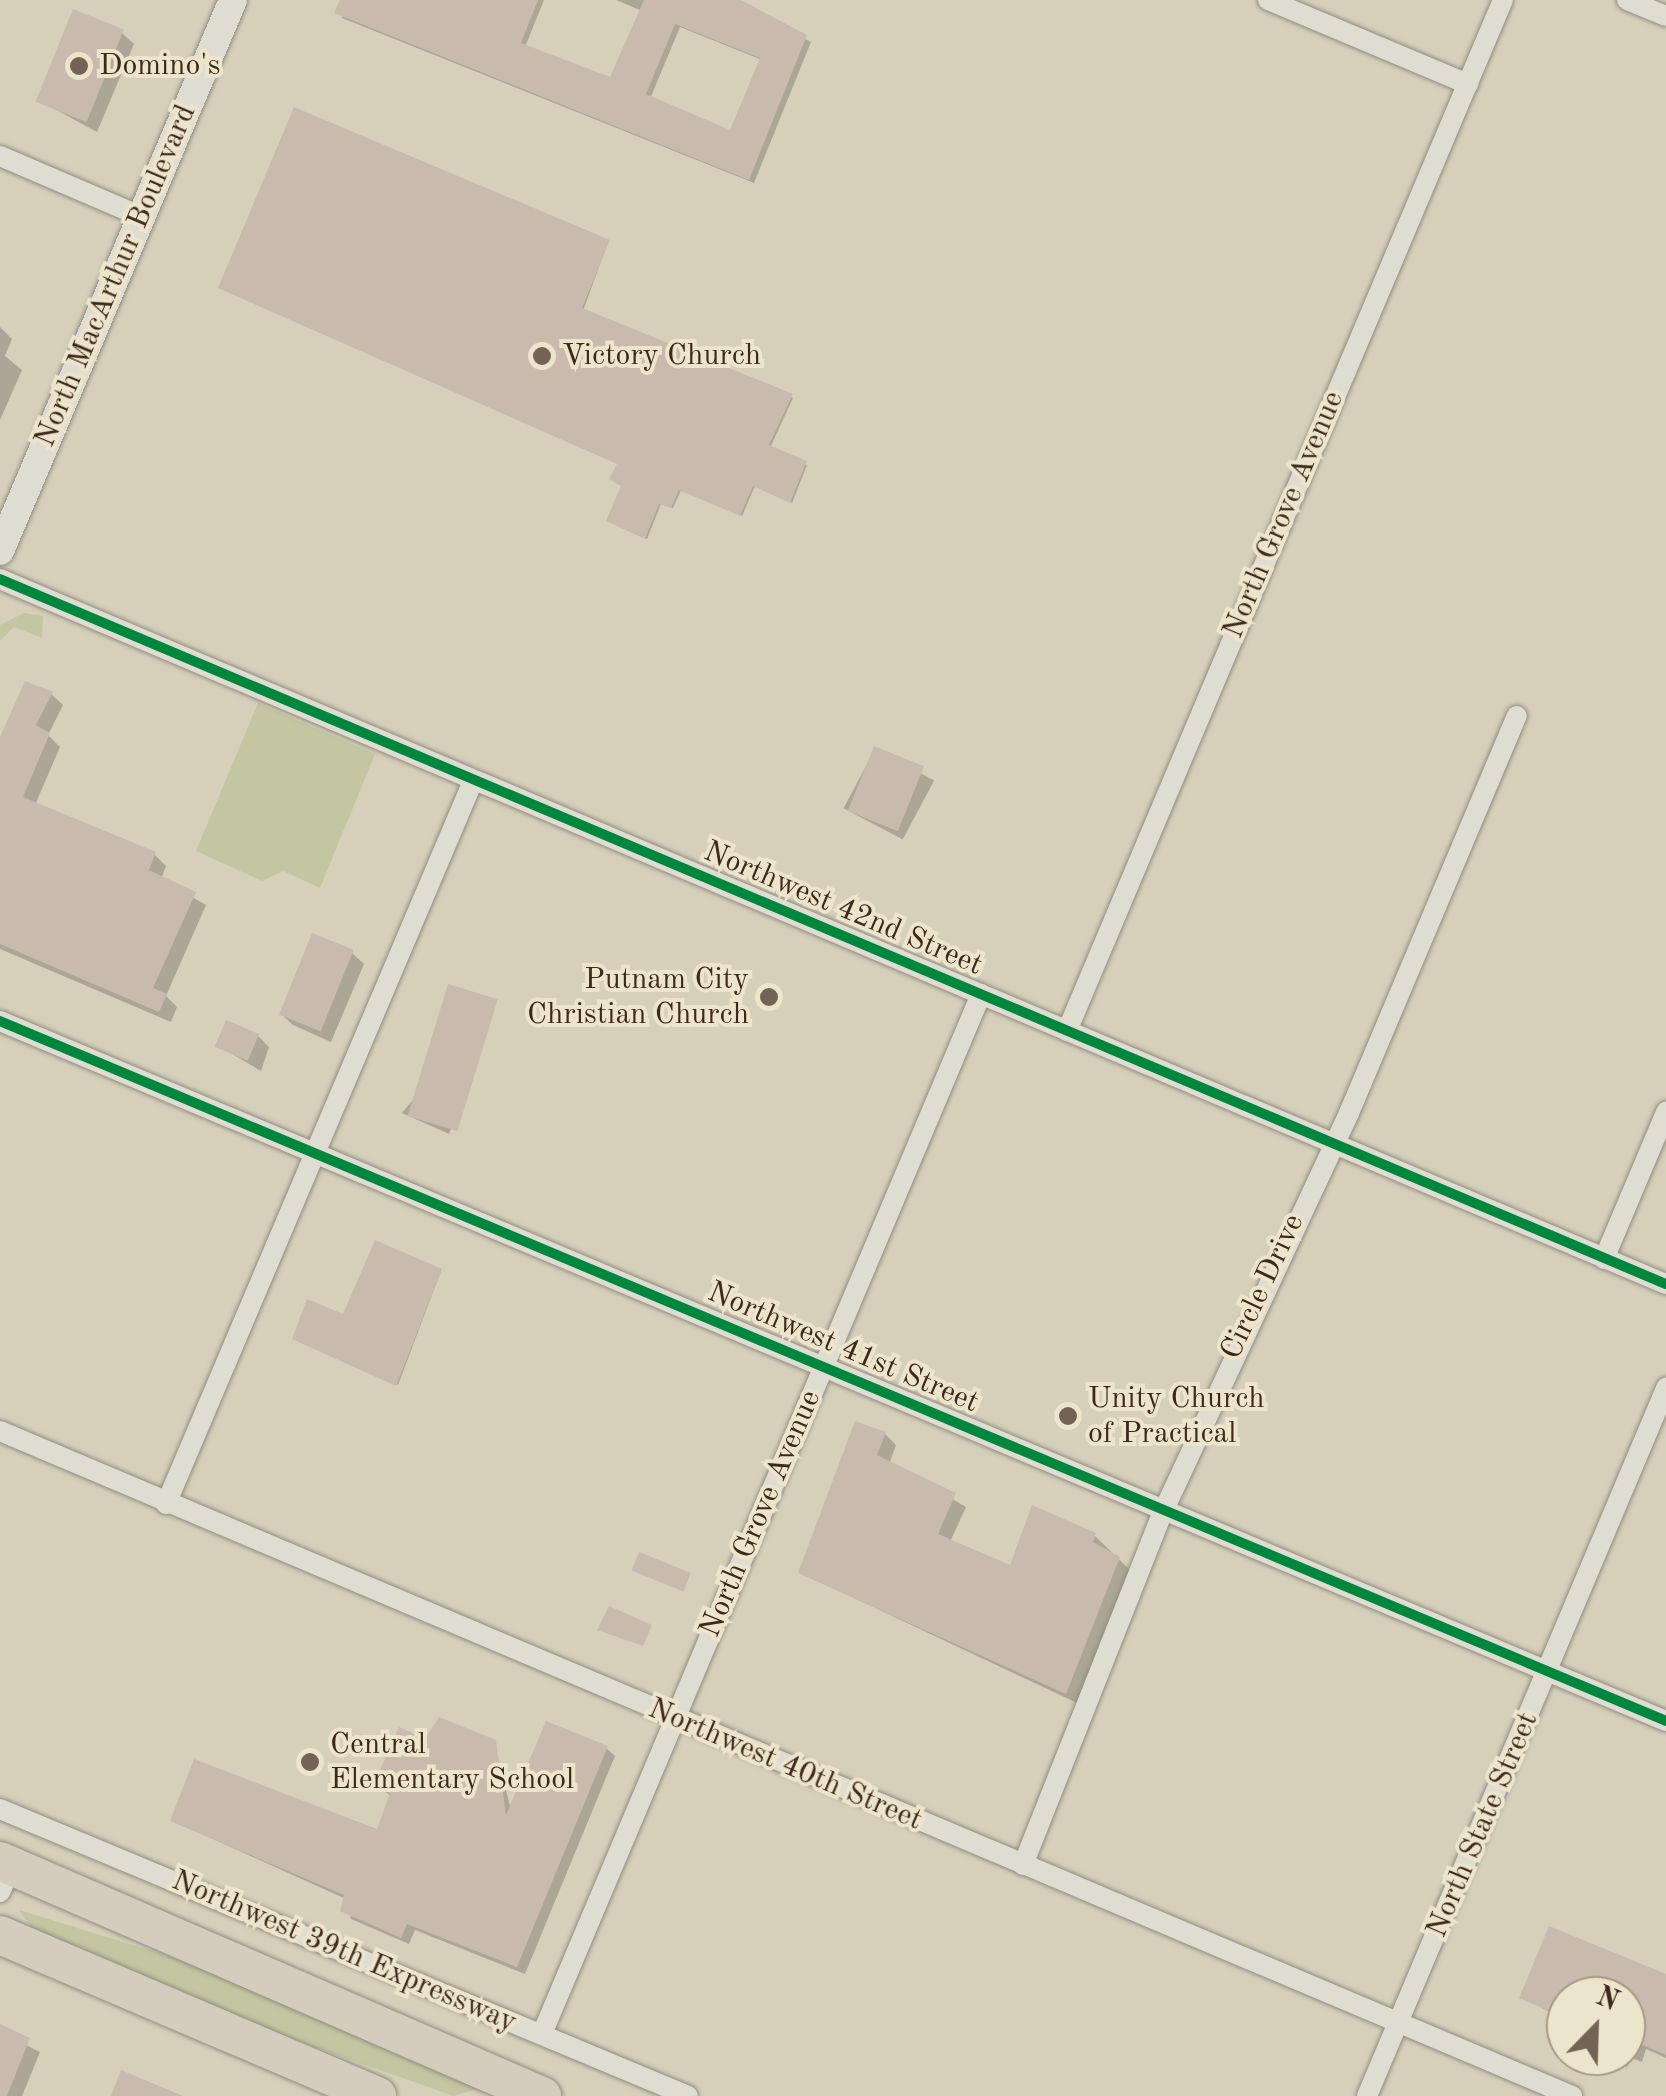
<!DOCTYPE html>
<html>
<head>
<meta charset="utf-8">
<style>
	body { margin:0 }
	#map { position:relative; width:1666px; height:2096px; overflow:hidden; background:#d6d0bb; font-family:"Old Standard TT",serif }
	div>[style] { position:absolute }
	[style*='--x'] { left:calc(var(--x)*1px); top:calc(var(--y)*1px); width:calc(var(--w)*1px); rotate:calc(var(--a)*1deg) }
	.green>* { inset:0; background:#c3c6a1 }
	.shadow>* { inset:0; background:#0003; transform-origin:0 0 }
	.building>* { inset:0; background:#c8baad; transform-origin:0 0 }
	.roads { filter:drop-shadow(0 0 2px #928c7e) drop-shadow(0 0 2px #928c7e) }
	.street>* { height:20px; margin:-10px; padding:0 10px; transform-origin:10px; border-radius:10px; background:#dfdcd2 }
	.secondary>* { height:28px; margin:-14px; padding:0 14px; transform-origin:14px; border-radius:14px; background:#dfdcd2 }
	.highway>* { height:38px; margin:-19px; padding:0 19px; transform-origin:19px; border-radius:19px; background:#d4cdbe }
	.cycleway>* { height:10px; margin:-5px; padding:0 5px; transform-origin:5px; border-radius:5px; background:#00873e }
	.dots>* { width:28px; height:28px; translate:-50% -50%; box-sizing:border-box; border:5px solid #ece4cb; border-radius:50% }
	span { translate:-50% -50%; white-space:nowrap; text-align:center; line-height:1.15; -webkit-text-stroke:8px #ece4cb; paint-order:stroke }
	.poi-label { font-size:30px; color:#3d281c }
	.left { translate:0 -50%; text-align:left }
	.right { translate:-100% -50%; text-align:right }
	.street-label { font-size:30px; color:#3d281c }
	.north { position:absolute; left:1546px; top:1976px; width:100px; height:100px; box-sizing:border-box; background:#ece4cb; border:2px solid #a69985; border-radius:50%; rotate:23deg; font-size:28px; font-weight:700; line-height:40px; text-align:center; color:#3d281c }
	.north::after { content:''; display:block; margin:auto; width:35px; height:45px; background:#736354; clip-path:polygon(50% 0,100% 100%,50% 72%,0 100%) }
</style>
</head>
<body>
<div id="map">
	<div class="green">
		<div style="clip-path:polygon(24px 613px,43px 616px,42px 638px,14px 627px,0 641px,0 625px)"></div>
		<div style="clip-path:polygon(258px 703px,375px 754px,320px 888px,283px 871px,262px 881px,196px 851px)"></div>
		<div style="clip-path:polygon(19px 1910px,198px 1965px,479px 2088px,454px 2096px,283px 2036px,35px 1932px)"></div>
	</div>
	<div class="shadow">
		<div style="clip-path:polygon(evenodd,342px 0,544px 0,525px 47px,612px 81px,642px 11px,616px 0,727px 0,811px 42px,754px 183px,342px 18px,342px 0,680px 27px,762px 60px,731px 134px,650px 99px,680px 27px)"></div>
		<div style="clip-path:polygon(122px 33px,134px 44px,97px 132px,38px 100px)"></div>
		<div style="clip-path:polygon(608px 242px,583px 311px,793px 398px,770px 448px,807px 465px,792px 503px,755px 486px,742px 516px,681px 490px,673px 508px,661px 504px,647px 539px,611px 522px,624px 486px,619px 464px,222px 289px)"></div>
		<div style="clip-path:polygon(0 327px,12px 339px,5px 356px,22px 370px,0 420px)"></div>
		<div style="clip-path:polygon(51px 694px,63px 705px,48px 735px,60px 747px,35px 805px,154px 854px,166px 866px,161px 879px,206px 905px,166px 996px,177px 1007px,171px 1022px,0 949px,0 743px)"></div>
		<div style="left:875px;top:749px;width:67px;height:67px;rotate:28deg"></div>
		<div style="clip-path:polygon(352px 953px,364px 964px,331px 1042px,293px 1025px,281px 1014px)"></div>
		<div style="clip-path:polygon(496px 1001px,449px 1134px,402px 1113px)"></div>
		<div style="clip-path:polygon(258px 1036px,269px 1047px,261px 1071px,217px 1045px)"></div>
		<div style="clip-path:polygon(441px 1271px,398px 1385px,297px 1341px,345px 1317px)"></div>
		<div style="clip-path:polygon(885px 1434px,896px 1445px,890px 1462px,966px 1507px,950px 1542px,1012px 1568px,1094px 1535px,1130px 1570px,1077px 1703px,801px 1573px)"></div>
		<div style="clip-path:polygon(426px 1742px,494px 1742px,511px 1810px,606px 1748px,615px 1756px,525px 1974px,415px 1930px,409px 1944px,351px 1919px,346px 1899px,173px 1821px,379px 1832px,391px 1796px,376px 1785px)"></div>
		<div style="clip-path:polygon(1666px 1978px,1666px 2058px,1646px 2049px,1642px 2062px,1626px 2056px,1626px 1996px,1566px 1996px,1566px 2021px,1522px 1997px)"></div>
		<div style="clip-path:polygon(0 2032px,40px 2052px,22px 2096px,0 2096px)"></div>
	</div>
	<div class="building">
		<div style="clip-path:polygon(evenodd,340px 0,538px 0,521px 43px,610px 77px,644px 0,741px 0,807px 35px,749px 180px,334px 13px,340px 0,675px 24px,760px 58px,730px 130px,646px 94px,675px 24px)"></div>
		<div style="left:73px;top:9px;width:55px;height:100px;rotate:22deg"></div>
		<div style="clip-path:polygon(294px 107px,610px 240px,582px 308px,793px 394px,769px 445px,807px 461px,790px 503px,753px 486px,740px 516px,679px 490px,671px 508px,659px 504px,645px 539px,606px 521px,621px 486px,609px 479px,617px 464px,218px 288px)"></div>
		<div style="clip-path:polygon(25px 681px,53px 692px,36px 725px,50px 733px,23px 797px,156px 852px,149px 870px,196px 892px,153px 988px,167px 994px,159px 1012px,0 944px,0 737px)"></div>
		<div style="left:874px;top:746px;width:54px;height:70px;rotate:22deg"></div>
		<div style="left:312px;top:933px;width:45px;height:88px;rotate:22deg"></div>
		<div style="left:448px;top:984px;width:52px;height:138px;rotate:17deg"></div>
		<div style="left:226px;top:1020px;width:36px;height:29px;rotate:23deg"></div>
		<div style="clip-path:polygon(375px 1240px,442px 1269px,396px 1386px,292px 1339px,307px 1299px,343px 1314px)"></div>
		<div style="clip-path:polygon(855px 1421px,886px 1432px,877px 1455px,956px 1493px,938px 1534px,1010px 1565px,1032px 1505px,1096px 1533px,1093px 1542px,1120px 1557px,1066px 1694px,798px 1573px)"></div>
		<div style="left:639px;top:1552px;width:56px;height:20px;rotate:22deg"></div>
		<div style="clip-path:polygon(609px 1606px,652px 1625px,643px 1646px,597px 1630px)"></div>
		<div style="clip-path:polygon(439px 1717px,496px 1740px,506px 1815px,546px 1721px,608px 1746px,517px 1967px,407px 1924px,401px 1938px,340px 1911px,344px 1895px,170px 1821px,194px 1759px,377px 1829px,390px 1793px,373px 1786px,399px 1727px,425px 1739px)"></div>
		<div style="clip-path:polygon(1549px 1926px,1666px 1974px,1666px 2055px,1638px 2043px,1626px 2071px,1626px 1996px,1566px 1996px,1566px 2018px,1519px 1998px)"></div>
		<div style="clip-path:polygon(0 2024px,30px 2038px,7px 2096px,0 2096px)"></div>
		<div style="clip-path:polygon(121px 2070px,183px 2096px,111px 2096px)"></div>
	</div>
	<div class="roads">
		<div class="street">
			<div style="--x:1268;--y:0;--w:217;--a:22.8"></div>
			<div style="--x:1627;--y:0;--w:42;--a:22.3"></div>
			<div style="--x:0;--y:156;--w:155;--a:23.2"></div>
			<div style="--x:0;--y:579;--w:1809;--a:22.94"></div>
			<div style="--x:0;--y:1021;--w:1807;--a:22.79"></div>
			<div style="--x:1067;--y:1031;--w:1119;--a:-67.08"></div>
			<div style="--x:1604;--y:1259;--w:160;--a:-67.1"></div>
			<div style="--x:0;--y:1431;--w:1707;--a:22.93"></div>
			<div style="--x:166;--y:1504;--w:785;--a:-66.99"></div>
			<div style="--x:0;--y:1809;--w:745;--a:22.64"></div>
			<div style="--x:1023;--y:1865;--w:380;--a:-68.4"></div>
			<div style="--x:1163;--y:1512;--w:440;--a:-65"></div>
			<div style="--x:1349;--y:1113;--w:431;--a:-67.1"></div>
			<div style="--x:0;--y:1892;--w:29;--a:-65"></div>
			<div style="--x:542;--y:2034;--w:1129;--a:-67.11"></div>
			<div style="--x:1367;--y:2096;--w:769;--a:-67.1"></div>
		</div>
		<div class="secondary">
			<div style="--x:0;--y:551;--w:598;--a:-67.08"></div>
		</div>
		<div class="highway">
			<div style="--x:0;--y:1861;--w:591;--a:23.44"></div>
			<div style="--x:0;--y:1935;--w:410;--a:23.1"></div>
		</div>
	</div>
	<div class="cycleway">
		<div style="--x:0;--y:579;--w:1809;--a:22.94"></div>
		<div style="--x:0;--y:1021;--w:1807;--a:22.79"></div>
	</div>
	<div class="dots">
		<div style="left:79px;top:66px;background:#736354"></div>
		<div style="left:542px;top:356px;background:#736354"></div>
		<div style="left:769px;top:997px;background:#736354"></div>
		<div style="left:1068px;top:1416px;background:#736354"></div>
		<div style="left:310px;top:1762px;background:#736354"></div>
	</div>
	<div class="poi-label">
		<span class="left" style="left:99px;top:66px">Domino's</span>
		<span class="left" style="left:562px;top:356px">Victory Church</span>
		<span class="right" style="left:749px;top:997px">Putnam City<br>Christian Church</span>
		<span class="left" style="left:1088px;top:1416px">Unity Church<br>of Practical</span>
		<span class="left" style="left:330px;top:1762px">Central<br>Elementary School</span>
	</div>
	<div class="street-label">
		<span style="left:116px;top:276px;rotate:-67deg">North MacArthur Boulevard</span>
		<span style="left:1284px;top:515px;rotate:-67deg">North Grove Avenue</span>
		<span style="left:843px;top:909px;rotate:23deg">Northwest 42nd Street</span>
		<span style="left:1263px;top:1287px;rotate:-65deg">Circle Drive</span>
		<span style="left:843px;top:1348px;rotate:23deg">Northwest 41st Street</span>
		<span style="left:761px;top:1514px;rotate:-67deg">North Grove Avenue</span>
		<span style="left:785px;top:1765px;rotate:23deg">Northwest 40th Street</span>
		<span style="left:1483px;top:1825px;rotate:-67deg">North State Street</span>
		<span style="left:344px;top:1952px;rotate:23deg">Northwest 39th Expressway</span>
	</div>
	<div class="north">N</div>
</div>
</body>
</html>
